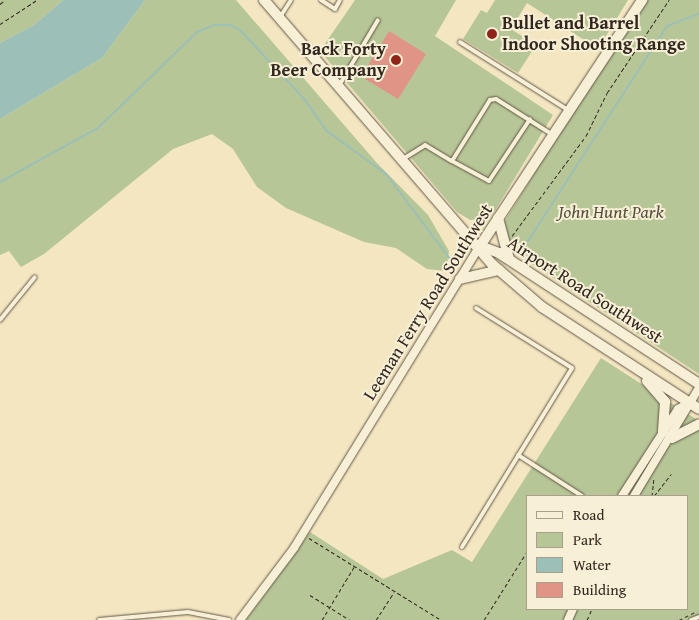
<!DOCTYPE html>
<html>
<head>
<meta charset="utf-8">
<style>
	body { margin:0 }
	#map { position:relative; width:699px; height:620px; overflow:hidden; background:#f4e6c1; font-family:"Gentium Book Plus",serif }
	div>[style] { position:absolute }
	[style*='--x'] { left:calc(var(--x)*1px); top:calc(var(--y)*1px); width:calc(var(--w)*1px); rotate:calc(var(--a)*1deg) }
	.green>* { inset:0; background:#b6c696 }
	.water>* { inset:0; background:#9cbfb7 }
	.stream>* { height:2px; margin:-1px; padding:0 1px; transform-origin:1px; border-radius:1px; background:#9cbfb7 }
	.building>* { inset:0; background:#df9485 }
	.path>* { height:1px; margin-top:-0.5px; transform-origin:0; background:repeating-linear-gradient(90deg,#32271f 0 4px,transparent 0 6.5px) }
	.roads { filter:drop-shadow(0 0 1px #625748) drop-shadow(0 0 1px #625748) }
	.service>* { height:4px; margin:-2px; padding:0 2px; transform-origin:2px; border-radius:2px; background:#f8efd7 }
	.minor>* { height:8px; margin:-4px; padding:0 4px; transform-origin:4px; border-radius:4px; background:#f8efd7 }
	.tertiary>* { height:10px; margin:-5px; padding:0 5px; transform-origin:5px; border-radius:5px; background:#f8efd7 }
	.dots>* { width:14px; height:14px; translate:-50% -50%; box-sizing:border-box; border:2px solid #f8efd7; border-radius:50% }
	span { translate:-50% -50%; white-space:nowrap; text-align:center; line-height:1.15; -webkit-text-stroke:4px #f8efd7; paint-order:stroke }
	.poi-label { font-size:18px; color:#32271f; font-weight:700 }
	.left { translate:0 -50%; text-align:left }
	.right { translate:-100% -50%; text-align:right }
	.park-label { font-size:18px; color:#534f3d; font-style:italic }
	.street-label { font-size:18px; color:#32271f }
	.legend { position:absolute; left:526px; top:495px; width:162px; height:115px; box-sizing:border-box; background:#f8efd7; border:1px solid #a99f8d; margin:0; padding:6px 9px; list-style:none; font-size:15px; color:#32271f }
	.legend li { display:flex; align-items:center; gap:10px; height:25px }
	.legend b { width:25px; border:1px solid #a99f8d }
</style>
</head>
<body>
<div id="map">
	<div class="green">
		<div style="clip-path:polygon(0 0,63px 0,34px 25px,0 43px)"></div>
		<div style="clip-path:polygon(145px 0,236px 0,376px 162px,428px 215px,449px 251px,446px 271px,427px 269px,396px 248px,364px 242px,286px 208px,257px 187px,233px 149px,212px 134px,173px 149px,44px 254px,21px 267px,9px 251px,0 255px,0 119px,102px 58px)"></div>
		<div style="clip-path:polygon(355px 0,456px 0,435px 36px,553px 115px,494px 212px,485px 219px,470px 220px,457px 212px,320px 51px)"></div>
		<div style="clip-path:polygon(495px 0,628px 0,598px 49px,527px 3px,511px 29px,536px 45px,518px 73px,463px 39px,481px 10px,487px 13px)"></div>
		<div style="clip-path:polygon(641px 0,699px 0,699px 374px,512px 251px,503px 224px)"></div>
		<div style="clip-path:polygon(evenodd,601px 358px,699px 421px,699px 620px,246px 620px,310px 532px,383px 579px,452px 550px,472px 562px,601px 358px,528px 496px,688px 496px,688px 609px,528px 609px,528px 496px)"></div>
	</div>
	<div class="water">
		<div style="clip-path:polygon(63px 0,145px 0,102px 58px,0 119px,0 43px,34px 25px)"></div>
	</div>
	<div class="stream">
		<div style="--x:0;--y:182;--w:112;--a:-28.9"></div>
		<div style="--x:98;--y:128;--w:138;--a:-44.1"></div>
		<div style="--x:197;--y:32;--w:18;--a:-22"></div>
		<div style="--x:214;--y:25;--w:17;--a:0"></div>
		<div style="--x:231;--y:25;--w:10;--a:29"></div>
		<div style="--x:240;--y:30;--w:96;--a:47.1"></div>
		<div style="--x:305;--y:100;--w:38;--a:55"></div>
		<div style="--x:327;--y:131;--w:73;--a:36.1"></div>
		<div style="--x:386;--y:174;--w:116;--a:53"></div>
		<div style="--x:528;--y:241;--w:256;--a:-57.1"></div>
		<div style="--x:667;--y:26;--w:34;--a:-21"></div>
	</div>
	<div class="building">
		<div style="clip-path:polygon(389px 31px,426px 54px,398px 99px,365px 79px,371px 70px,367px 67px)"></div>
	</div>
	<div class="path">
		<div style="--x:0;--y:4;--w:6;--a:-39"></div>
		<div style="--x:0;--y:24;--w:44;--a:-33"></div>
		<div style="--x:512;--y:236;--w:124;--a:-53.5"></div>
		<div style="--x:586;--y:136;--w:48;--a:-64"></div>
		<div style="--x:607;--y:93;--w:112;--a:-56.3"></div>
		<div style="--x:652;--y:496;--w:18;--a:-84"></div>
		<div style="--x:654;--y:496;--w:28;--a:-52"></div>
		<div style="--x:309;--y:538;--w:155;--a:31.8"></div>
		<div style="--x:310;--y:595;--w:47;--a:32"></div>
		<div style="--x:322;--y:620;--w:62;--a:-58.9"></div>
		<div style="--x:376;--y:620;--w:33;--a:-57"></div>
		<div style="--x:484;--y:620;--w:83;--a:-57.8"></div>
		<div style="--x:587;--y:620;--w:12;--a:-66"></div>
		<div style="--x:679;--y:620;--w:18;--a:-27"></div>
	</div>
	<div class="roads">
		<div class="service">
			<div style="--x:321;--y:0;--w:17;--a:33"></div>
			<div style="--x:335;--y:9;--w:10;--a:-61"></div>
			<div style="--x:280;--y:17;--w:20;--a:-57"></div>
			<div style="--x:460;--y:42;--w:128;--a:32.2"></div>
			<div style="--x:340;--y:84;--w:74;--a:-59.3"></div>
			<div style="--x:403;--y:159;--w:26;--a:-32"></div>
			<div style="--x:425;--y:145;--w:31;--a:31"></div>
			<div style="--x:452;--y:161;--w:72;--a:-58.1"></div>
			<div style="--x:490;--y:100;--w:6;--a:-9"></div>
			<div style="--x:496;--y:99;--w:67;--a:32.3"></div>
			<div style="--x:452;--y:161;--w:42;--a:28.4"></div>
			<div style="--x:489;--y:181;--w:74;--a:-56.5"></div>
			<div style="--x:0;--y:320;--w:55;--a:-50.9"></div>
			<div style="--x:518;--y:455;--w:76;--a:32.6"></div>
			<div style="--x:462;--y:547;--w:210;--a:-58.4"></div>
			<div style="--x:572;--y:368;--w:113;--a:-148"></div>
			<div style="--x:99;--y:620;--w:89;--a:-5.1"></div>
			<div style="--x:188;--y:612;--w:42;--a:11"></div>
			<div style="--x:691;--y:620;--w:9;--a:-21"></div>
		</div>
		<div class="minor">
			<div style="--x:622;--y:496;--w:103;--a:-57.2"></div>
			<div style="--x:678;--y:409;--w:13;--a:-29"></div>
			<div style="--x:634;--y:496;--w:126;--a:-59"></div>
			<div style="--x:240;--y:620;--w:90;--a:-53.1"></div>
			<div style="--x:294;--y:548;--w:355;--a:-58.4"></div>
			<div style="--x:568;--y:620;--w:12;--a:-66"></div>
		</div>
		<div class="tertiary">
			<div style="--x:264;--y:0;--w:349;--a:49.2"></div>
			<div style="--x:492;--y:264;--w:66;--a:40.7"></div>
			<div style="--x:542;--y:307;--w:187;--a:33"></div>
			<div style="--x:498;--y:218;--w:42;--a:75"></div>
			<div style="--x:480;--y:246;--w:295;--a:-56.6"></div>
			<div style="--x:480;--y:246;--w:20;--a:20"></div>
			<div style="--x:499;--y:253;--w:239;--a:33.2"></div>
			<div style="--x:460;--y:279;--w:40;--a:-13"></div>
			<div style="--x:647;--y:381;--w:28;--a:49"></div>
			<div style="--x:665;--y:402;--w:30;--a:94"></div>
			<div style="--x:672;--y:438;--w:30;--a:-27"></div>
		</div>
	</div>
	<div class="dots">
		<div style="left:492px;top:34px;background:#8f2418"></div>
		<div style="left:396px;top:60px;background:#8f2418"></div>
	</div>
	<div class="poi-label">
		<span class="left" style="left:502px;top:34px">Bullet and Barrel<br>Indoor Shooting Range</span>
		<span class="right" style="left:386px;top:60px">Back Forty<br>Beer Company</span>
	</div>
	<div class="park-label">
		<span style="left:611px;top:212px">John Hunt Park</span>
	</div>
	<div class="street-label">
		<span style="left:585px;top:290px;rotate:33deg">Airport Road Southwest</span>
		<span style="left:428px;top:302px;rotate:-58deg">Leeman Ferry Road Southwest</span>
	</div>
	<ul class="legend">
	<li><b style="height:6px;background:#f8efd7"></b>Road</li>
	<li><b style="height:14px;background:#b6c696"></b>Park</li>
	<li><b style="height:14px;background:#9cbfb7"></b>Water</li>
	<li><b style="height:14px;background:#df9485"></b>Building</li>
	</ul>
</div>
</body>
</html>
